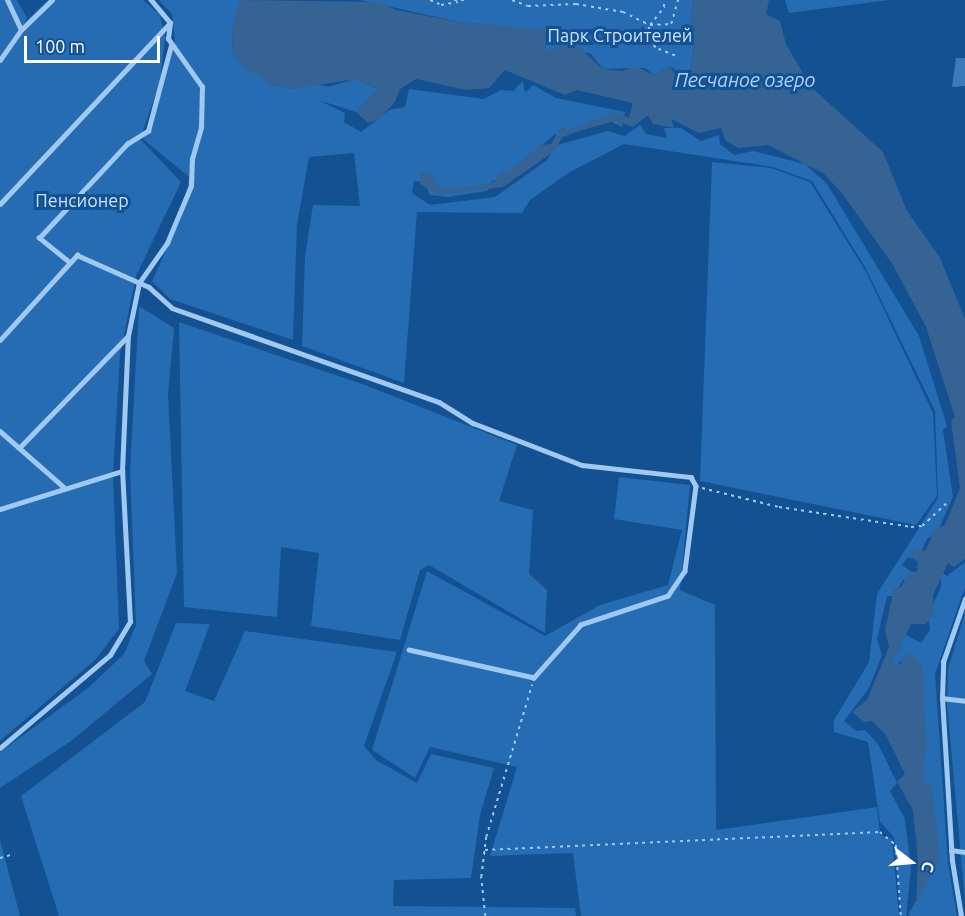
<!DOCTYPE html>
<html>
<head>
<meta charset="utf-8">
<style>
	body { margin:0 }
	#map { position:relative; width:965px; height:916px; overflow:hidden; background:#135193; font-family:Ubuntu,sans-serif }
	div>[style] { position:absolute }
	[style*='--x'] { left:calc(var(--x)*1px); top:calc(var(--y)*1px); width:calc(var(--w)*1px); rotate:calc(var(--a)*1deg) }
	.green>* { inset:0; background:#256cb2 }
	.water>* { inset:0; background:#356393 }
	.building>* { inset:0; background:#3c7bbb }
	.path>* { height:1.5px; margin-top:-0.75px; transform-origin:0; background:repeating-linear-gradient(90deg,#a0c9f2 0 3px,transparent 0 7.5px) }
	.service>* { height:4.5px; margin:-2.25px; padding:0 2.25px; transform-origin:2.25px; border-radius:2.25px; background:#a0c9f2 }
	span { translate:-50% -50%; white-space:nowrap; text-align:center; line-height:1.15; -webkit-text-stroke:6px #135193; paint-order:stroke }
	.park-label { font-size:18px; color:#c8e2fd }
	.water-label { font-size:20px; color:#add3f9; font-style:italic }
	.north { position:absolute; left:881px; top:832px; width:60px; height:60px; -webkit-text-stroke:4px #135193; paint-order:stroke; rotate:106deg; font-size:16px; font-weight:700; line-height:24px; text-align:center; color:#fff }
	.north::after { content:''; display:block; margin:auto; width:21px; height:27px; background:#fff; clip-path:polygon(50% 0,100% 100%,50% 72%,0 100%) }
	.scale { position:absolute; left:24px; top:36px; width:136px; height:27px; box-sizing:border-box; border:3px solid #fff; border-top:0; padding-left:8px; font-size:18px; line-height:21px; white-space:nowrap; color:#fff; -webkit-text-stroke:4px #135193; paint-order:stroke }
</style>
</head>
<body>
<div id="map">
	<div class="green">
		<div style="clip-path:polygon(0 0,17px 0,27px 18px,24px 23px,48px 0,143px 0,160px 15px,165px 37px,160px 82px,140px 139px,181px 182px,136px 276px,120px 354px,113px 475px,119px 629px,95px 660px,0 741px)"></div>
		<div style="clip-path:polygon(159px 0,241px 0,232px 31px,233px 55px,273px 85px,293px 89px,315px 83px,328px 87px,355px 79px,379px 89px,356px 112px,318px 100px,345px 113px,344px 122px,361px 132px,389px 110px,405px 107px,409px 89px,484px 99px,501px 90px,513px 91px,523px 81px,525px 93px,533px 85px,556px 98px,625px 112px,622px 127px,608px 120px,560px 138px,555px 134px,503px 180px,492px 181px,487px 191px,448px 197px,430px 195px,424px 182px,414px 181px,412px 193px,430px 205px,495px 197px,546px 161px,557px 145px,608px 131px,625px 136px,640px 125px,646px 134px,667px 138px,664px 128px,681px 128px,701px 141px,719px 135px,720px 144px,734px 155px,753px 151px,805px 164px,827px 184px,919px 336px,947px 426px,943px 430px,953px 497px,937px 533px,927px 539px,917px 560px,908px 557px,902px 565px,910px 571px,909px 580px,903px 580px,893px 596px,887px 596px,877px 639px,882px 655px,869px 688px,844px 721px,856px 731px,865px 730px,878px 744px,897px 783px,890px 791px,905px 819px,911px 869px,906px 916px,901px 916px,894px 837px,880px 822px,868px 742px,834px 732px,834px 720px,869px 662px,877px 594px,938px 498px,935px 411px,865px 267px,812px 181px,773px 167px,624px 144px,570px 172px,530px 200px,522px 213px,417px 212px,404px 383px,302px 346px,305px 257px,313px 205px,360px 206px,354px 153px,309px 157px,297px 225px,293px 340px,170px 299px,152px 281px,182px 216px,189px 177px,143px 139px,175px 41px,172px 14px)"></div>
		<div style="clip-path:polygon(360px 0,693px 0,691px 24px,696px 32px,691px 69px,681px 74px,670px 66px,654px 75px,645px 68px,603px 69px,590px 53px,545px 51px,546px 31px,459px 22px)"></div>
		<div style="clip-path:polygon(785px 0,889px 0,789px 13px)"></div>
		<div style="clip-path:polygon(712px 162px,771px 168px,810px 182px,866px 272px,933px 413px,937px 496px,916px 525px,700px 481px)"></div>
		<div style="clip-path:polygon(139px 306px,174px 328px,168px 394px,177px 573px,144px 661px,152px 674px,71px 741px,0 788px,0 752px,88px 688px,124px 654px,136px 625px,130px 470px)"></div>
		<div style="clip-path:polygon(179px 322px,365px 385px,517px 445px,499px 501px,533px 510px,529px 574px,547px 590px,545px 633px,429px 565px,420px 570px,400px 640px,311px 626px,319px 553px,281px 547px,277px 617px,184px 607px)"></div>
		<div style="clip-path:polygon(619px 477px,690px 485px,680px 590px,715px 605px,716px 830px,877px 807px,880px 835px,892px 839px,899px 916px,581px 916px,573px 853px,490px 856px,517px 767px,430px 747px,415px 778px,372px 750px,427px 571px,545px 636px,600px 605px,668px 585px,682px 530px,614px 519px)"></div>
		<div style="clip-path:polygon(965px 562px,965px 587px,935px 674px,948px 863px,957px 916px,908px 916px,933px 867px,916px 792px,906px 663px,900px 661px,893px 672px,888px 661px,898px 652px,904px 634px,921px 643px,930px 630px,928px 613px,941px 588px,941px 572px,947px 576px)"></div>
		<div style="clip-path:polygon(965px 613px,965px 901px,947px 704px,948px 669px)"></div>
		<div style="clip-path:polygon(176px 623px,210px 624px,185px 691px,214px 701px,245px 631px,397px 652px,364px 746px,376px 760px,417px 783px,431px 754px,494px 768px,480px 815px,471px 878px,394px 880px,393px 906px,575px 908px,576px 916px,59px 916px,21px 796px,145px 702px)"></div>
		<div style="clip-path:polygon(0 840px,20px 916px,0 916px)"></div>
	</div>
	<div class="water">
		<div style="clip-path:polygon(241px 0,378px 2px,396px 10px,459px 22px,539px 29px,546px 31px,545px 50px,555px 50px,561px 43px,577px 46px,603px 69px,623px 71px,635px 66px,654px 75px,670px 66px,674px 73px,691px 69px,696px 32px,691px 24px,693px 0,769px 0,766px 14px,780px 21px,786px 44px,811px 87px,883px 152px,907px 211px,940px 258px,965px 319px,965px 559px,954px 567px,948px 563px,933px 595px,934px 616px,925px 624px,911px 624px,891px 666px,900px 664px,908px 653px,913px 654px,923px 669px,926px 745px,923px 783px,932px 786px,940px 858px,916px 903px,918px 860px,913px 810px,897px 782px,905px 774px,886px 735px,872px 721px,864px 722px,852px 712px,867px 700px,889px 647px,885px 630px,894px 588px,901px 587px,910px 571px,917px 572px,918px 562px,910px 556px,916px 549px,925px 551px,935px 530px,945px 525px,960px 488px,951px 421px,955px 417px,926px 327px,893px 265px,842px 193px,823px 173px,768px 145px,739px 148px,726px 141px,721px 128px,699px 133px,671px 119px,674px 128px,653px 124px,648px 115px,633px 127px,615px 121px,564px 135px,553px 152px,503px 187px,438px 195px,420px 184px,421px 172px,431px 174px,438px 187px,455px 189px,494px 182px,499px 172px,510px 171px,540px 145px,551px 144px,562px 126px,568px 130px,615px 112px,629px 118px,633px 103px,577px 90px,565px 95px,505px 70px,489px 88px,466px 90px,416px 79px,400px 89px,395px 102px,379px 119px,368px 123px,356px 112px,379px 89px,355px 79px,293px 89px,273px 85px,247px 69px,233px 55px,232px 31px)"></div>
	</div>
	<div class="building">
		<div style="clip-path:polygon(956px 58px,965px 58px,965px 86px,952px 87px)"></div>
	</div>
	<div class="path">
		<div style="--x:430;--y:0;--w:12;--a:24"></div>
		<div style="--x:441;--y:5;--w:17;--a:-10"></div>
		<div style="--x:454;--y:0;--w:12;--a:0"></div>
		<div style="--x:512;--y:0;--w:17;--a:21"></div>
		<div style="--x:528;--y:6;--w:48;--a:-2.4"></div>
		<div style="--x:576;--y:4;--w:48;--a:9.7"></div>
		<div style="--x:623;--y:12;--w:30;--a:26"></div>
		<div style="--x:650;--y:25;--w:23;--a:-52"></div>
		<div style="--x:664;--y:7;--w:7;--a:-98"></div>
		<div style="--x:675;--y:56;--w:22;--a:-158"></div>
		<div style="--x:655;--y:48;--w:19;--a:-111"></div>
		<div style="--x:648;--y:30;--w:5;--a:-68"></div>
		<div style="--x:650;--y:25;--w:21;--a:-3"></div>
		<div style="--x:671;--y:24;--w:25;--a:-74"></div>
		<div style="--x:702;--y:488;--w:79;--a:13.9"></div>
		<div style="--x:779;--y:507;--w:134;--a:8.6"></div>
		<div style="--x:911;--y:527;--w:11;--a:-5"></div>
		<div style="--x:922;--y:526;--w:33;--a:-43"></div>
		<div style="--x:485;--y:850;--w:395;--a:-2.6"></div>
		<div style="--x:880;--y:832;--w:21;--a:39"></div>
		<div style="--x:896;--y:845;--w:71;--a:86"></div>
		<div style="--x:0;--y:858;--w:15;--a:-16"></div>
		<div style="--x:485;--y:916;--w:39;--a:-96"></div>
		<div style="--x:481;--y:877;--w:40;--a:-82.9"></div>
		<div style="--x:486;--y:837;--w:159;--a:-73.2"></div>
	</div>
	<div class="service">
		<div style="--x:21;--y:30;--w:43;--a:-44.1"></div>
		<div style="--x:0;--y:60;--w:37;--a:-55"></div>
		<div style="--x:21;--y:30;--w:33;--a:-115"></div>
		<div style="--x:0;--y:204;--w:248;--a:-46.8"></div>
		<div style="--x:70;--y:263;--w:40;--a:-141"></div>
		<div style="--x:39;--y:238;--w:129;--a:-46.9"></div>
		<div style="--x:127;--y:144;--w:25;--a:-32"></div>
		<div style="--x:148;--y:131;--w:89;--a:-75"></div>
		<div style="--x:0;--y:340;--w:115;--a:-47.8"></div>
		<div style="--x:77;--y:255;--w:79;--a:24"></div>
		<div style="--x:149;--y:287;--w:31;--a:42"></div>
		<div style="--x:172;--y:308;--w:283;--a:19.4"></div>
		<div style="--x:439;--y:402;--w:40;--a:32"></div>
		<div style="--x:473;--y:423;--w:117;--a:21.1"></div>
		<div style="--x:582;--y:465;--w:110;--a:6.3"></div>
		<div style="--x:691;--y:477;--w:10;--a:61"></div>
		<div style="--x:696;--y:486;--w:86;--a:97.4"></div>
		<div style="--x:685;--y:571;--w:30;--a:124"></div>
		<div style="--x:668;--y:596;--w:92;--a:161.6"></div>
		<div style="--x:581;--y:625;--w:71;--a:131.6"></div>
		<div style="--x:534;--y:678;--w:128;--a:-167.4"></div>
		<div style="--x:0;--y:431;--w:85;--a:41.2"></div>
		<div style="--x:19;--y:448;--w:156;--a:-45.8"></div>
		<div style="--x:0;--y:509;--w:128;--a:-17.3"></div>
		<div style="--x:942;--y:698;--w:23;--a:7"></div>
		<div style="--x:0;--y:748;--w:144;--a:-40.2"></div>
		<div style="--x:110;--y:655;--w:39;--a:-59"></div>
		<div style="--x:130;--y:622;--w:151;--a:-93"></div>
		<div style="--x:122;--y:471;--w:135;--a:-87.5"></div>
		<div style="--x:128;--y:336;--w:54;--a:-78.3"></div>
		<div style="--x:139;--y:283;--w:49;--a:-55"></div>
		<div style="--x:167;--y:243;--w:62;--a:-67.2"></div>
		<div style="--x:191;--y:186;--w:27;--a:-88"></div>
		<div style="--x:192;--y:159;--w:33;--a:-74"></div>
		<div style="--x:201;--y:127;--w:40;--a:-88.6"></div>
		<div style="--x:202;--y:87;--w:59;--a:-125.3"></div>
		<div style="--x:168;--y:39;--w:16;--a:-83"></div>
		<div style="--x:170;--y:23;--w:30;--a:-130"></div>
		<div style="--x:951;--y:850;--w:14;--a:8"></div>
		<div style="--x:961;--y:916;--w:56;--a:-99.3"></div>
		<div style="--x:952;--y:861;--w:163;--a:-93.5"></div>
		<div style="--x:942;--y:698;--w:36;--a:-88"></div>
		<div style="--x:943;--y:662;--w:67;--a:-70.8"></div>
	</div>
	<div class="park-label">
		<span style="left:620px;top:35px">Парк Строителей</span>
		<span style="left:82px;top:200px">Пенсионер</span>
	</div>
	<div class="water-label">
		<span style="left:745px;top:79px">Песчаное озеро</span>
	</div>
	<div class="north">С</div>
	<div class="scale">100 m</div>
</div>
</body>
</html>
